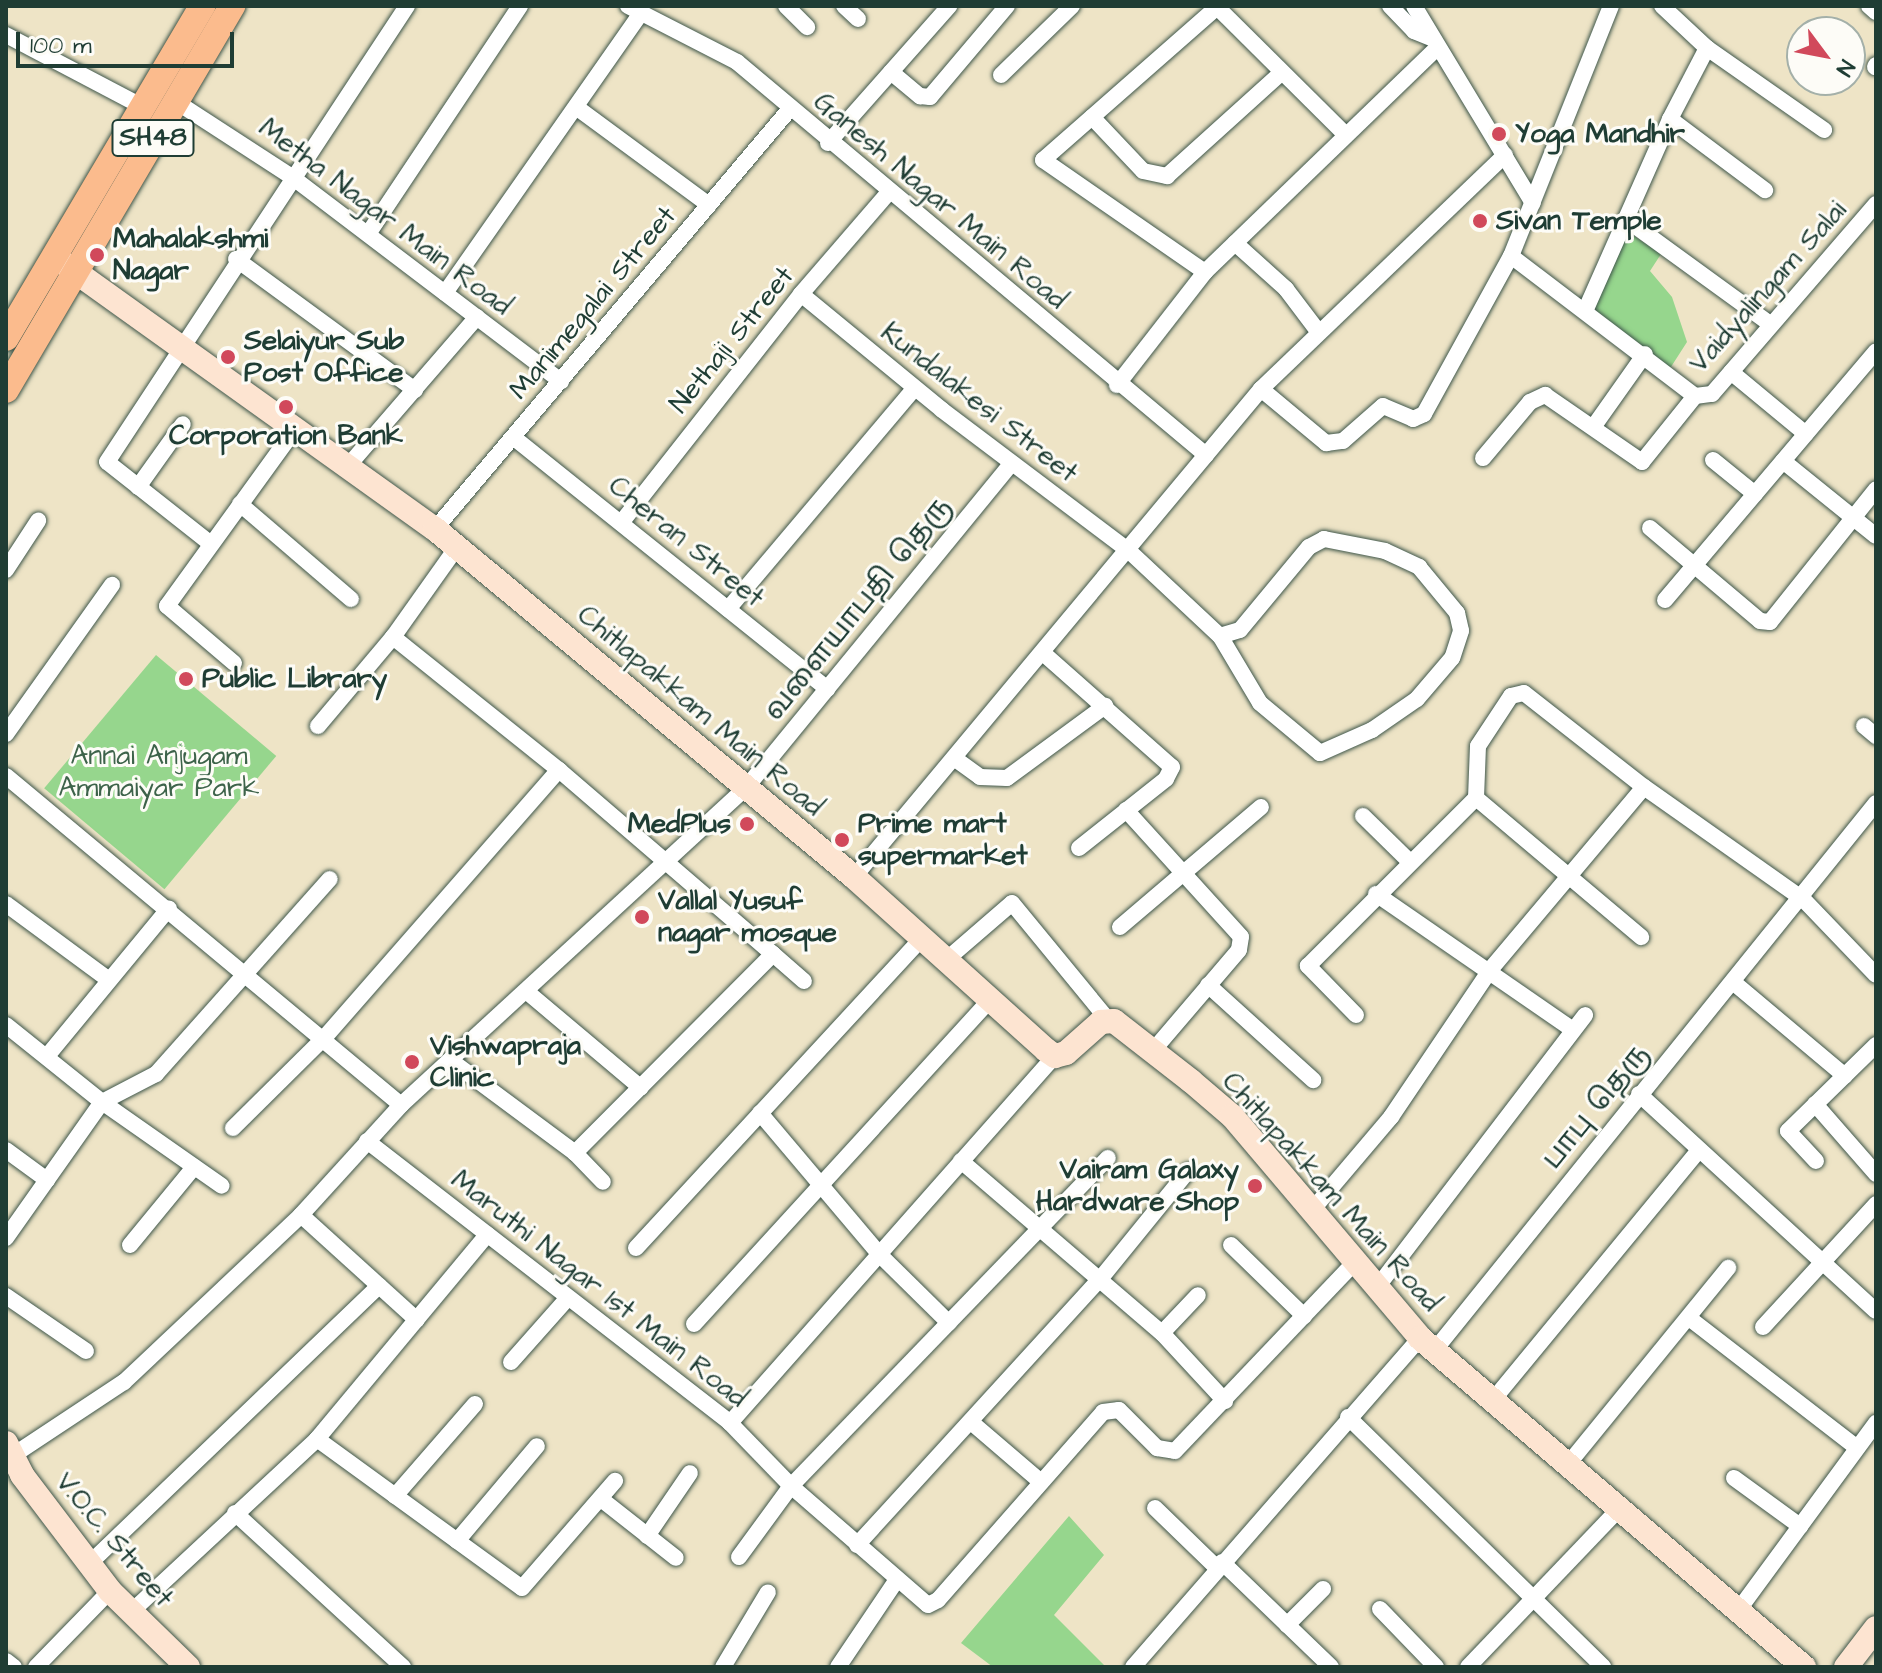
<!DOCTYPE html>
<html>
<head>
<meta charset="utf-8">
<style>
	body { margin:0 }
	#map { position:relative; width:1882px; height:1673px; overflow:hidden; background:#eee4c6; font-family:"Architects Daughter","Noto Sans Tamil",sans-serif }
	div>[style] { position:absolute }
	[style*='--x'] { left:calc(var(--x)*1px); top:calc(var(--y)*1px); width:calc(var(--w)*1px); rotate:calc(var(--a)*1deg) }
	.green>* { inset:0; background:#96d68d; transform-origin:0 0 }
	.roads { filter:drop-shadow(0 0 2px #3e564a) drop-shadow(0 0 2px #3e564a) }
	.street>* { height:16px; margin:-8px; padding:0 8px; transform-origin:8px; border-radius:8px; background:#fff }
	.secondary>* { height:24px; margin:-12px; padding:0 12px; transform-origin:12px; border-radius:12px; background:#fde4d1 }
	.primary>* { height:26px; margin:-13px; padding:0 13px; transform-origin:13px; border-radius:13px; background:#fbbb8d }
	.dots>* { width:22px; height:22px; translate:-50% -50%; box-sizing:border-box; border:4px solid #fdfcf7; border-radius:50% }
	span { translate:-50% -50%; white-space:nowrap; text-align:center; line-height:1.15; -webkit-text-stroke:6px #fdfcf7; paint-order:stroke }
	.shield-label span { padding:2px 6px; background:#fdfcf7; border:2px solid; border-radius:6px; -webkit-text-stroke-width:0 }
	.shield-label { font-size:26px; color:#1f3d34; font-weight:700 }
	.poi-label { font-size:28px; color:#1f3d34; font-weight:700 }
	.left { translate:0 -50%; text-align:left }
	.right { translate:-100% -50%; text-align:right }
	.street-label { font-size:28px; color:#1f3d34 }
	.park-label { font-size:28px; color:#3d634a }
	.frame { position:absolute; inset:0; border:8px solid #1f3d34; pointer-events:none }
	.north { position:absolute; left:1786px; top:16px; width:80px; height:80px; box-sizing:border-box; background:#fdfcf7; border:2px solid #a4b0a9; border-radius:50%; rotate:122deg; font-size:22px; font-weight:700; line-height:32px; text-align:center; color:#1f3d34 }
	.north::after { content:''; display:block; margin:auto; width:28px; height:36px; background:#d1495b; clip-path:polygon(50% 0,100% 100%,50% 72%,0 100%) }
	.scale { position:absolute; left:16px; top:32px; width:218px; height:36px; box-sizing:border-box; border:4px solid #1f3d34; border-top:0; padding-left:10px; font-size:24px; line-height:28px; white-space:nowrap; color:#1f3d34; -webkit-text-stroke:6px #fdfcf7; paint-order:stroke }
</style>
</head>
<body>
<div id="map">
	<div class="green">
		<div style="clip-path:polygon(1628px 232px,1661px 254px,1650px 271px,1672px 297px,1687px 342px,1669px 370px,1593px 312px)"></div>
		<div style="left:156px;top:655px;width:157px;height:174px;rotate:40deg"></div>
		<div style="clip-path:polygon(1069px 1516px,1104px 1555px,1054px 1615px,1106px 1667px,993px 1667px,961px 1643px)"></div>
	</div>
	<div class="roads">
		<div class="street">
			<div style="--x:628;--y:6;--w:123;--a:27.2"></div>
			<div style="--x:737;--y:62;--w:612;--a:39.96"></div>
			<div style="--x:786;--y:6;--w:30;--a:45"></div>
			<div style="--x:844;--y:6;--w:19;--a:43"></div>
			<div style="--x:1390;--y:6;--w:35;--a:46"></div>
			<div style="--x:1414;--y:31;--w:18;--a:22"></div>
			<div style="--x:1414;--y:6;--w:230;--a:58.9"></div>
			<div style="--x:1662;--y:6;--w:62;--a:43"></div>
			<div style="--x:1707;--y:48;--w:143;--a:35"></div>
			<div style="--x:1869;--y:6;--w:9;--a:41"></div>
			<div style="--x:1217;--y:7;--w:180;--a:44.8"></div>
			<div style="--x:6;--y:35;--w:153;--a:27.7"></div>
			<div style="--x:1875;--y:67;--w:2;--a:-63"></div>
			<div style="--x:891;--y:72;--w:38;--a:40"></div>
			<div style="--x:920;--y:96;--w:10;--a:6"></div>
			<div style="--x:930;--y:97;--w:119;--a:-49.8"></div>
			<div style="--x:1001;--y:75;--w:99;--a:-44.2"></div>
			<div style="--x:175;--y:101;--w:140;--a:33"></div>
			<div style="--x:292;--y:177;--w:338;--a:37.2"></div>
			<div style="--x:576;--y:107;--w:165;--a:36.4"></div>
			<div style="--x:1092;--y:117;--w:74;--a:46.6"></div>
			<div style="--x:1143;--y:171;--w:25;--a:12"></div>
			<div style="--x:1167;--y:176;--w:152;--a:-42.1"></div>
			<div style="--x:1670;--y:119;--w:119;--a:36.8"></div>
			<div style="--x:828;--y:143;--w:183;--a:-48.5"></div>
			<div style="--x:1627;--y:220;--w:175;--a:36"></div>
			<div style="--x:368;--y:234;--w:274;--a:-56.3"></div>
			<div style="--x:1235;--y:243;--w:69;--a:42"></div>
			<div style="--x:1286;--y:289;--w:51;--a:52.9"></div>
			<div style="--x:1511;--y:256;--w:231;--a:37.3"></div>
			<div style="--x:236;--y:259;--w:222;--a:36.2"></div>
			<div style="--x:1205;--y:272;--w:197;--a:-145.3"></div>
			<div style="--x:1043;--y:160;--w:233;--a:-41.3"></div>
			<div style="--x:445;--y:293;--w:343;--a:-55"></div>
			<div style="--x:801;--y:294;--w:183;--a:39.4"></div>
			<div style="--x:942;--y:410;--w:233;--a:37"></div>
			<div style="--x:1128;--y:550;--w:126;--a:43.1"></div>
			<div style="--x:1220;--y:636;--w:21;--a:-17"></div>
			<div style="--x:1240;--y:630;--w:108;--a:-50.3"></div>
			<div style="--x:1309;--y:547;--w:17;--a:-28"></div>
			<div style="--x:1324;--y:539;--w:62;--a:11.1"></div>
			<div style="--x:1385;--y:551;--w:38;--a:25"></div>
			<div style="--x:1419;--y:567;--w:60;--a:50.4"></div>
			<div style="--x:1457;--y:613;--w:18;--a:77"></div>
			<div style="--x:1461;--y:631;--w:28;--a:108"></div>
			<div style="--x:1452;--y:658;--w:54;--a:130.5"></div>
			<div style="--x:1417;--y:699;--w:55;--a:145.4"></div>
			<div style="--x:1372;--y:730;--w:57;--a:156.1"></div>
			<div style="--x:1320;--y:753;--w:78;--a:-140.2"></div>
			<div style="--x:1260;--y:703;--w:78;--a:-120.8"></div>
			<div style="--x:1586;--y:309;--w:208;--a:-66.1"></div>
			<div style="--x:1670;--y:119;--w:80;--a:-62.5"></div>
			<div style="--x:1731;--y:372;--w:97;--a:39.6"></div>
			<div style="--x:1117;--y:385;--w:143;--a:-52.1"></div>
			<div style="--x:1205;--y:272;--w:322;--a:-44"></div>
			<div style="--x:1261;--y:389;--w:85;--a:39.7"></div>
			<div style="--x:1326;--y:443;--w:17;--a:-7"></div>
			<div style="--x:1343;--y:441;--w:53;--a:-41.2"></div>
			<div style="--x:1383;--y:406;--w:33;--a:23"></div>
			<div style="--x:1413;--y:419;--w:12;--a:-24"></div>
			<div style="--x:1424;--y:414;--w:180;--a:-61.2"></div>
			<div style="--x:1511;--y:256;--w:269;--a:-68.2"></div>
			<div style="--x:1695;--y:396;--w:17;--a:-7"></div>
			<div style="--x:1712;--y:394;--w:251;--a:-49.2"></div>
			<div style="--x:1594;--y:426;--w:88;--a:-54.7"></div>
			<div style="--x:513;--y:437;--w:403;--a:38.7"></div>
			<div style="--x:1483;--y:458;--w:73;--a:-50"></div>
			<div style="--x:1530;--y:402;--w:17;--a:-25"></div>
			<div style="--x:1545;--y:395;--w:118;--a:34.6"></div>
			<div style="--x:1642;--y:462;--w:85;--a:-51.2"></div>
			<div style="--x:1713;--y:460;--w:54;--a:39"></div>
			<div style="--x:1783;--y:461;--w:119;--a:38.9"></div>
			<div style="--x:348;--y:466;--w:197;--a:-49.1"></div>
			<div style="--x:138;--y:487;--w:77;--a:-54.5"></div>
			<div style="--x:240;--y:504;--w:146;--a:40.6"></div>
			<div style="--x:621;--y:523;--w:291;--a:-51.8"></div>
			<div style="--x:801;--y:294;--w:135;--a:-49.2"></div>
			<div style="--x:1650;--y:528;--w:144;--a:40.2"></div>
			<div style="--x:1760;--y:621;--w:10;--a:6"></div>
			<div style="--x:1770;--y:622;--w:170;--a:-51.4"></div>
			<div style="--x:435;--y:529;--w:549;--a:-49.81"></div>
			<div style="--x:211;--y:544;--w:132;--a:-141.7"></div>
			<div style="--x:107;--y:462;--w:546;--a:-56.66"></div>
			<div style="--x:6;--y:570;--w:59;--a:-56.9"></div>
			<div style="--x:1665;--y:600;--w:326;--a:-49.7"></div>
			<div style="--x:728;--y:609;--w:289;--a:-49.8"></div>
			<div style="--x:393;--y:637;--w:213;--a:38.7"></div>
			<div style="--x:559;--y:770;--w:282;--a:40.7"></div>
			<div style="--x:773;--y:954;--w:281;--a:134.9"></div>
			<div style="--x:1043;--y:653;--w:172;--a:41.5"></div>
			<div style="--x:1172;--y:767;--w:13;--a:117"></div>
			<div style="--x:1166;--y:779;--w:111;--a:141.6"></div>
			<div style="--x:234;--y:663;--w:88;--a:-139.6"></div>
			<div style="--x:167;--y:606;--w:220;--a:-54.1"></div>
			<div style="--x:318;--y:726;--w:116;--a:-49.9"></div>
			<div style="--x:393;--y:637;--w:110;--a:-54.6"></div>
			<div style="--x:1864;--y:726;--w:16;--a:40"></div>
			<div style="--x:6;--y:734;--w:183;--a:-54.6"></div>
			<div style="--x:954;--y:758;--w:32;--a:36"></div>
			<div style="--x:980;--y:777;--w:27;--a:2"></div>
			<div style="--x:1007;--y:778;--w:122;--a:-36.3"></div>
			<div style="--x:6;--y:776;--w:514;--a:39.79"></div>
			<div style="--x:1476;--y:798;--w:52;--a:-87.8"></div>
			<div style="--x:1478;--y:746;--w:60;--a:-56.6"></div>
			<div style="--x:1511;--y:696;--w:13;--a:-13"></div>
			<div style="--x:1524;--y:693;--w:152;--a:38.1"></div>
			<div style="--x:1644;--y:787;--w:194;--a:35.2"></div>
			<div style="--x:1803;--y:899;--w:105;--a:46.2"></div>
			<div style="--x:1126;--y:810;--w:171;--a:47.8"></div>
			<div style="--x:1241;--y:937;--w:13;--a:99"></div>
			<div style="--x:1239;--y:950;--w:135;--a:130.5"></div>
			<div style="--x:1363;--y:816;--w:66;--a:44.4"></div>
			<div style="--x:854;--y:877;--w:635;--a:-50.17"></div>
			<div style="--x:1261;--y:389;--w:338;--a:-43.8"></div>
			<div style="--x:1376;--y:894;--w:239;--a:34.6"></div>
			<div style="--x:6;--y:904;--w:128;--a:36.4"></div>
			<div style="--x:1120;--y:927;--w:185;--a:-40.4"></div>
			<div style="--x:773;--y:954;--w:41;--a:41.1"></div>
			<div style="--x:946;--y:960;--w:87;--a:-40.8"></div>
			<div style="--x:1012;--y:903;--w:151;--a:50.6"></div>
			<div style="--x:1733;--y:982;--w:146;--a:40"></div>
			<div style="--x:1208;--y:985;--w:142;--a:42.1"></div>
			<div style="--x:526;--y:991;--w:150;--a:40.1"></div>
			<div style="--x:1356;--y:1015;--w:69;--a:-134.4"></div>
			<div style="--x:1308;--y:966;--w:238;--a:-45"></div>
			<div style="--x:1476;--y:798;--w:216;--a:40.1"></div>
			<div style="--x:6;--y:1025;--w:123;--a:38.7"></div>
			<div style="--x:102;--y:1102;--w:146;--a:35"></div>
			<div style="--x:48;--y:1055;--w:190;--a:-50.5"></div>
			<div style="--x:450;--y:1060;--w:156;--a:36.6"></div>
			<div style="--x:575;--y:1153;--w:40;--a:46"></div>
			<div style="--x:1639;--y:1094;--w:321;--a:42.5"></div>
			<div style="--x:1815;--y:1104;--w:93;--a:48.9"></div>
			<div style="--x:760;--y:1113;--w:185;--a:49.8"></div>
			<div style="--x:879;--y:1254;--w:98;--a:44.6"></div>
			<div style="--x:233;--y:1128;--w:129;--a:-44.7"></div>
			<div style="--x:325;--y:1037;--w:355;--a:-48.8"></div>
			<div style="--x:367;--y:1141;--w:460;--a:37.8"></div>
			<div style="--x:730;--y:1423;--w:88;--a:45.9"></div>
			<div style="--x:791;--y:1486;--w:181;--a:41"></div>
			<div style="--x:928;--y:1605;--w:11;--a:-27"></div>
			<div style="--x:938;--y:1600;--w:250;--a:-48.7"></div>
			<div style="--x:1103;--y:1412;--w:16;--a:-7"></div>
			<div style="--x:1119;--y:1410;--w:54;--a:45"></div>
			<div style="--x:1157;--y:1448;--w:18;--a:9"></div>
			<div style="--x:1175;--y:1451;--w:258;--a:-46.4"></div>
			<div style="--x:6;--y:1150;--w:51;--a:36.2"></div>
			<div style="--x:961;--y:1161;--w:265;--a:40.6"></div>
			<div style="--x:1162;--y:1333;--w:93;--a:47.2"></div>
			<div style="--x:1816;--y:1161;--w:41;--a:-133"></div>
			<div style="--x:1788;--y:1131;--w:123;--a:-44.3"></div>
			<div style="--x:1313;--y:1209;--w:121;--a:-49.7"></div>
			<div style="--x:1391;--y:1117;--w:177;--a:-56"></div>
			<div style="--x:1490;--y:970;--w:239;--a:-49.9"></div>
			<div style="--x:301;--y:1215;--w:156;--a:42.2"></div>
			<div style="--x:6;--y:1238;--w:166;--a:-54.8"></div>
			<div style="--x:102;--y:1102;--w:61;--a:-27.4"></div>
			<div style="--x:156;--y:1074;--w:261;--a:-48.3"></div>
			<div style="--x:130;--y:1245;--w:101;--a:-50.6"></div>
			<div style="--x:1231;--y:1245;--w:102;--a:44.2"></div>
			<div style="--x:636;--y:1248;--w:422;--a:-47.3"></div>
			<div style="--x:1375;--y:1290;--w:346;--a:-52.6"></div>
			<div style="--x:6;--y:1296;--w:97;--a:34.5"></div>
			<div style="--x:1689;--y:1318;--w:212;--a:37.7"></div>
			<div style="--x:694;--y:1324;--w:440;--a:-47.6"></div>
			<div style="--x:1763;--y:1327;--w:167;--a:-47.4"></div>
			<div style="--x:1162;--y:1333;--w:52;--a:-46.5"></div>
			<div style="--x:1434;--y:1351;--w:704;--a:-51.11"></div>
			<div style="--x:511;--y:1362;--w:84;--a:-48.4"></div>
			<div style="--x:1493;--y:1400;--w:324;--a:-50.5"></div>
			<div style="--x:1348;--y:1417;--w:357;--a:44.4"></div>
			<div style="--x:971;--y:1422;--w:92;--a:40.6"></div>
			<div style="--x:730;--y:1423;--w:490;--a:-48.5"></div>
			<div style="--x:317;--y:1439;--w:253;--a:36"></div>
			<div style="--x:522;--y:1588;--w:142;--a:-49"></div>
			<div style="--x:12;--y:1456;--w:134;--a:-33.5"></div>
			<div style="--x:124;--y:1382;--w:243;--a:-43.3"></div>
			<div style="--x:301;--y:1215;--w:149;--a:-47.7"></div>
			<div style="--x:401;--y:1105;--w:467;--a:-42.6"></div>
			<div style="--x:745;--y:789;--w:421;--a:-50.7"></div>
			<div style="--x:1569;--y:1463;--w:252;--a:-50.8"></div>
			<div style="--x:1734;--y:1478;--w:82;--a:36"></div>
			<div style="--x:395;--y:1496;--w:122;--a:-49"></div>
			<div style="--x:601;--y:1499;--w:95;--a:38.2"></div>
			<div style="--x:1155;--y:1508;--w:86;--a:44.1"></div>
			<div style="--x:235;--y:1513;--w:228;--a:42.5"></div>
			<div style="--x:647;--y:1536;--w:76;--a:-55.7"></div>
			<div style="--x:457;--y:1541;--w:124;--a:-49.9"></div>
			<div style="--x:857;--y:1545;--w:362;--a:-47.6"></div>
			<div style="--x:1101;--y:1278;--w:138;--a:-50.9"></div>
			<div style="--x:739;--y:1557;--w:88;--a:-53.8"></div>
			<div style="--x:791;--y:1486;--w:456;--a:-46"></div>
			<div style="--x:1222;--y:1562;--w:151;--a:43.9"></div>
			<div style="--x:89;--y:1564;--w:402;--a:-43.8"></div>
			<div style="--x:1740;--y:1608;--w:230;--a:-53.7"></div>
			<div style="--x:1380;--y:1609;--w:81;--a:46"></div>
			<div style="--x:130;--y:1613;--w:255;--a:-42.9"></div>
			<div style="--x:317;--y:1439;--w:266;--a:-50.2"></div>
			<div style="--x:1287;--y:1625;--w:51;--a:-45"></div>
			<div style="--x:6;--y:1661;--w:10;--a:37"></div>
			<div style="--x:36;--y:1667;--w:106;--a:-45.8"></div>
			<div style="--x:723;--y:1667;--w:87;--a:-59"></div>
			<div style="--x:838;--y:1667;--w:104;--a:-56"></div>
			<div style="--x:1133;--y:1667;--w:437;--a:-48.9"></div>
			<div style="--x:1468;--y:1667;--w:223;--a:-46.3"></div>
		</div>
		<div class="secondary">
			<div style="--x:59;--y:260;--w:462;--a:35.6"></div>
			<div style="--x:435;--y:529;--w:545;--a:39.71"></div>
			<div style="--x:854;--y:877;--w:258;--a:42"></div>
			<div style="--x:1046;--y:1050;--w:11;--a:34"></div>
			<div style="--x:1055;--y:1056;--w:11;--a:-15"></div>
			<div style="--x:1066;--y:1053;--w:47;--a:-41.5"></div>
			<div style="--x:1101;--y:1022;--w:13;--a:-4"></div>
			<div style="--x:1114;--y:1021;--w:98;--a:37.9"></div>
			<div style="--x:1191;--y:1081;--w:54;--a:40.5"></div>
			<div style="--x:1232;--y:1116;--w:291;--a:49.7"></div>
			<div style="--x:1420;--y:1338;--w:506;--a:40.59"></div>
			<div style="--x:6;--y:1443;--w:36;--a:63"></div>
			<div style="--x:22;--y:1475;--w:146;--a:52.8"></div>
			<div style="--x:110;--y:1591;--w:109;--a:44.3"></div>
			<div style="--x:1846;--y:1667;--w:49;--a:-52.4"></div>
		</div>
		<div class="primary">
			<div style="--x:6;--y:338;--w:386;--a:-59.4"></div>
			<div style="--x:6;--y:390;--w:446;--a:-59.5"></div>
		</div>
	</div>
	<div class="dots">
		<div style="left:1499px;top:134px;background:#d1495b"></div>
		<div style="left:1480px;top:221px;background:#d1495b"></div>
		<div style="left:97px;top:255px;background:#d1495b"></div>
		<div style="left:228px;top:357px;background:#d1495b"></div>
		<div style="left:286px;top:407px;background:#d1495b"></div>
		<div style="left:186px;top:679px;background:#d1495b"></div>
		<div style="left:747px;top:824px;background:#d1495b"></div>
		<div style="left:842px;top:840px;background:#d1495b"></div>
		<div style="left:642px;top:917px;background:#d1495b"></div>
		<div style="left:412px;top:1062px;background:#d1495b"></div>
		<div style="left:1255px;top:1186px;background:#d1495b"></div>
	</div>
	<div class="shield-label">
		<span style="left:153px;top:138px">SH48</span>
	</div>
	<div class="poi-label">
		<span class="left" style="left:1515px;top:134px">Yoga Mandhir</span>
		<span class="left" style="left:1496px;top:221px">Sivan Temple</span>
		<span class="left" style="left:113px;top:255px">Mahalakshmi<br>Nagar</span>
		<span class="left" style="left:244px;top:357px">Selaiyur Sub<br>Post Office</span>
		<span style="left:286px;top:436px">Corporation Bank</span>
		<span class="left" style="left:202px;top:679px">Public Library</span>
		<span class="right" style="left:731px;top:824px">MedPlus</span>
		<span class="left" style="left:858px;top:840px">Prime mart<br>supermarket</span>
		<span class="left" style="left:658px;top:917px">Vallal Yusuf<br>nagar mosque</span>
		<span class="left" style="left:430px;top:1062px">Vishwapraja<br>Clinic</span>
		<span class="right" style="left:1239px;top:1186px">Vairam Galaxy<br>Hardware Shop</span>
	</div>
	<div class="street-label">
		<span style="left:940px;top:201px;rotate:40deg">Ganesh Nagar Main Road</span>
		<span style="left:385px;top:217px;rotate:37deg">Metha Nagar Main Road</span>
		<span style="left:1768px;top:287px;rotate:-48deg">Vaidyalingam Salai</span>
		<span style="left:593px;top:303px;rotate:-50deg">Manimegalai Street</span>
		<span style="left:732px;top:340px;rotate:-51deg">Nethaji Street</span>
		<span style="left:979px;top:403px;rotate:38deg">Kundalakesi Street</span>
		<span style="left:686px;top:542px;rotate:39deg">Cheran Street</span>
		<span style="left:858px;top:609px;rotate:-51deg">வளையாபதி தெரு</span>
		<span style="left:700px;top:711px;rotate:40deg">Chitlapakkam Main Road</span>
		<span style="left:1596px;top:1107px;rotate:-51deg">பாபு தெரு</span>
		<span style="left:1331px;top:1192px;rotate:48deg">Chitlapakkam Main Road</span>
		<span style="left:599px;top:1289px;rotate:38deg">Maruthi Nagar 1st Main Road</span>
		<span style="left:114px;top:1540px;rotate:50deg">V.O.C. Street</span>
	</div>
	<div class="park-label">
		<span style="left:159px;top:772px">Annai Anjugam<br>Ammaiyar Park</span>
	</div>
	<div class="frame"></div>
	<div class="north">N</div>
	<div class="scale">100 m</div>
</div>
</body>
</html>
